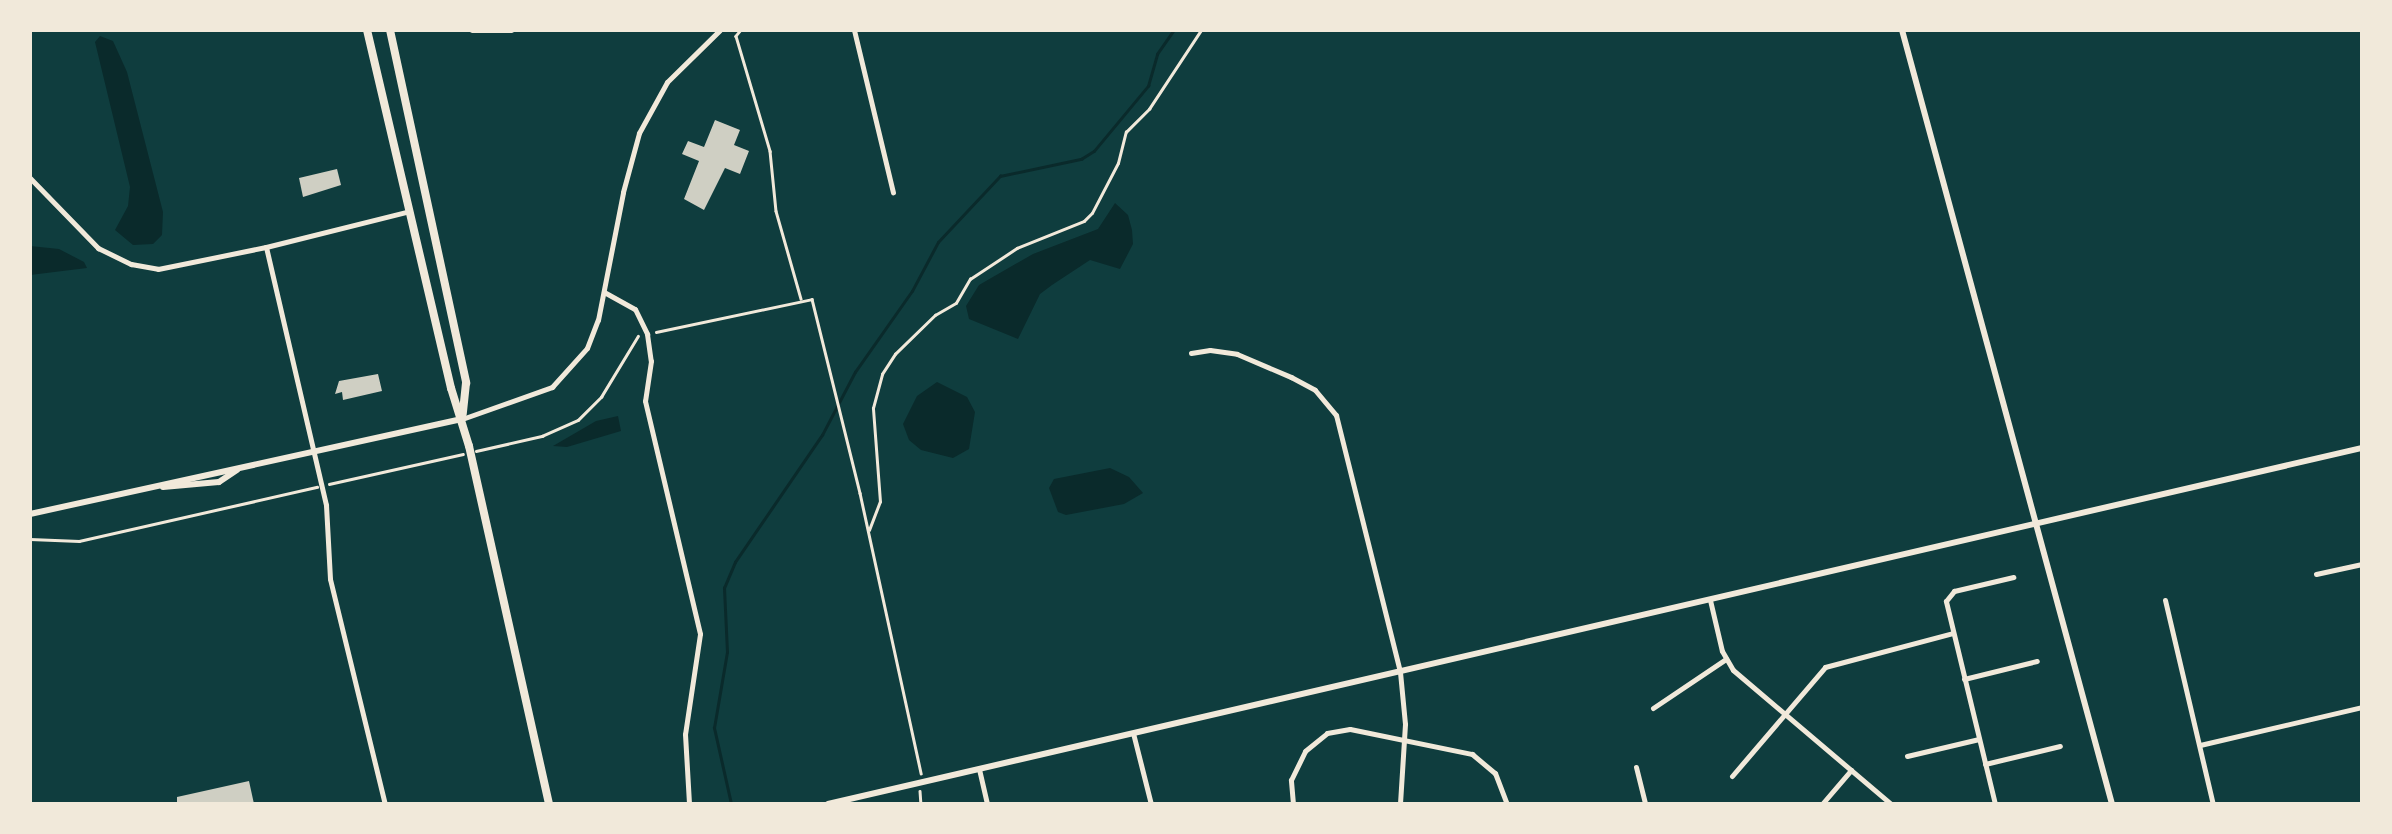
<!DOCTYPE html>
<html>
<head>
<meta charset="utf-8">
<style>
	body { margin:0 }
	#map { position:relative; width:2392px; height:834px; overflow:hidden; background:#0f3d3e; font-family:Poppins,sans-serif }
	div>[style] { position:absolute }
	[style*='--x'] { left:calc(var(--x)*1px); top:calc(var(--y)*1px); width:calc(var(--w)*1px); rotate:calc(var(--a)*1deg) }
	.water>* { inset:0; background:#0a2a2b }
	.stream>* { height:2.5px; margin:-1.25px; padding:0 1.25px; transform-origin:1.25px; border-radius:1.25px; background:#0a2a2b }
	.building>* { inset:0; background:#cfcfc3 }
	.path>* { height:2.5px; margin:-1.25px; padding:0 1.25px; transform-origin:1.25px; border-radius:1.25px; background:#f1e9da }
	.minor>* { height:5px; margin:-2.5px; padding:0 2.5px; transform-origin:2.5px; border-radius:2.5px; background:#f1e9da }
	.tertiary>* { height:6px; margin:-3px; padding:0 3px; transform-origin:3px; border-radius:3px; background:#f1e9da }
	.primary>* { height:8px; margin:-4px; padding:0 4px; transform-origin:4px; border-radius:4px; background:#f1e9da }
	span { translate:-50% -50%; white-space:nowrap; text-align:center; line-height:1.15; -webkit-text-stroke:8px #f1e9da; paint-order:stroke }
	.frame { position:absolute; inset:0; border:32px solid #f1e9da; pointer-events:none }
</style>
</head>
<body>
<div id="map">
	<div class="water">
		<div style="clip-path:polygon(100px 36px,113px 41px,127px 72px,163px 212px,162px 235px,153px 244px,133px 245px,115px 230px,128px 206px,130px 187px,95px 42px)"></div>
		<div style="clip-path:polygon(1115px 203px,1128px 215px,1132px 230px,1133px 244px,1120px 269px,1090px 260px,1052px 285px,1040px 294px,1018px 339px,969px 319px,966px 306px,979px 285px,1033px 254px,1098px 229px)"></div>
		<div style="clip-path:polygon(30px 246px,59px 249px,84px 262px,87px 268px,30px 275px)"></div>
		<div style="clip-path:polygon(937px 382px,967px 397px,975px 412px,969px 449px,953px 458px,921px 450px,909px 440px,903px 424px,917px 396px)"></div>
		<div style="clip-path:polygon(618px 416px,621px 431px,567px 447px,553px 446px,596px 421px)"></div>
		<div style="clip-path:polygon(1110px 468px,1129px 477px,1143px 493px,1124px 504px,1066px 515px,1058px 512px,1049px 488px,1054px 479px)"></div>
	</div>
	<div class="stream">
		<div style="--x:731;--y:804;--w:78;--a:-102.6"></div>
		<div style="--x:714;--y:728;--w:77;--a:-80.3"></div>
		<div style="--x:727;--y:652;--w:64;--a:-92.7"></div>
		<div style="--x:724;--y:588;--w:28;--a:-67"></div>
		<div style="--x:735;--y:562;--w:154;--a:-55.6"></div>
		<div style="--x:822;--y:435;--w:71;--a:-62.4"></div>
		<div style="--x:855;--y:372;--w:99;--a:-54.9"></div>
		<div style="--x:912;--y:291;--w:55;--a:-62"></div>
		<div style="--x:938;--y:242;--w:91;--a:-46.8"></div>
		<div style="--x:1000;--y:176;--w:83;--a:-11.9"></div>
		<div style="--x:1081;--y:159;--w:15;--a:-32"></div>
		<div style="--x:1094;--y:151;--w:85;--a:-50.3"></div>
		<div style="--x:1148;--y:86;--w:33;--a:-74"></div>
		<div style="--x:1157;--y:54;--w:29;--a:-55"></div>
	</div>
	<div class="building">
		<div style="clip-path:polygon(715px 120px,740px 130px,734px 145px,749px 151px,740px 174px,725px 168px,704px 210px,684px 199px,699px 161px,682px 154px,688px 141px,704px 147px)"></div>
		<div style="clip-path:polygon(337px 169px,341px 185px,303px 197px,299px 178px)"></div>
		<div style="clip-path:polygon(378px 374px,382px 391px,343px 400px,342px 392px,335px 394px,339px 381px)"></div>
		<div style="clip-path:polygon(249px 781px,254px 804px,177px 804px,177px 797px)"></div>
	</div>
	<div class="path">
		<div style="--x:741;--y:30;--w:8;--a:130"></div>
		<div style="--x:736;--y:36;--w:120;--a:73.5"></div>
		<div style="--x:770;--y:151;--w:60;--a:84.3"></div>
		<div style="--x:776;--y:211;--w:91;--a:74.1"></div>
		<div style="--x:656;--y:332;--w:159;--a:-11.9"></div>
		<div style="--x:812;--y:299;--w:200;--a:76.1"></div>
		<div style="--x:860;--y:493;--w:287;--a:77.7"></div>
		<div style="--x:476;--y:451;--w:68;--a:-12.8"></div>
		<div style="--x:542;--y:436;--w:39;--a:-24"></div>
		<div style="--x:578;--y:420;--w:33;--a:-45"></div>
		<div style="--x:601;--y:397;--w:71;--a:-58.8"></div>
		<div style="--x:329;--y:484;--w:137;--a:-12.6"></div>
		<div style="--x:869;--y:530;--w:30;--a:-69"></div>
		<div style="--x:880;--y:502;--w:94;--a:-94.3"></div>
		<div style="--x:873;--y:408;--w:35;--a:-75"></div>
		<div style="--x:882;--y:374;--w:24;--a:-57"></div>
		<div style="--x:895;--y:354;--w:56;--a:-44.3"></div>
		<div style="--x:935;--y:315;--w:24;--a:-30"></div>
		<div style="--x:956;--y:303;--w:28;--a:-60"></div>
		<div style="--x:970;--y:279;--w:56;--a:-33.4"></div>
		<div style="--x:1017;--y:248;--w:72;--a:-21.9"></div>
		<div style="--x:1084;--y:221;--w:11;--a:-45"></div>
		<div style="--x:1092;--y:213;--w:56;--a:-62.5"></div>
		<div style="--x:1118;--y:163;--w:32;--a:-76"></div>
		<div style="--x:1126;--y:132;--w:33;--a:-45"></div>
		<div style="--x:1149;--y:109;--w:95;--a:-56.6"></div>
		<div style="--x:30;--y:539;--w:49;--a:2.3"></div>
		<div style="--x:79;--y:541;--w:244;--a:-12.8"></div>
		<div style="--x:920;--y:791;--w:13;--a:86"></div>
	</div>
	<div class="minor">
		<div style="--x:472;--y:30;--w:39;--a:0"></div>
		<div style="--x:854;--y:30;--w:167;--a:76.5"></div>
		<div style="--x:30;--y:178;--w:98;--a:45.8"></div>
		<div style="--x:98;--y:248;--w:37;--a:26"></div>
		<div style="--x:131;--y:264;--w:27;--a:10"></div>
		<div style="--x:158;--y:269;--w:110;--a:-11.5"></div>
		<div style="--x:266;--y:247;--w:148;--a:-14"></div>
		<div style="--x:266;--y:247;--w:265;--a:76.9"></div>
		<div style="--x:326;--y:505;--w:74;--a:86.9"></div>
		<div style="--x:330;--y:579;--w:232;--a:76.3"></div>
		<div style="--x:604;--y:292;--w:35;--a:29"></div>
		<div style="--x:635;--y:309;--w:28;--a:64"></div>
		<div style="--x:647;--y:334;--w:27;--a:82"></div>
		<div style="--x:651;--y:361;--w:40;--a:98.5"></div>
		<div style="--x:645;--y:401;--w:239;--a:76.7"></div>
		<div style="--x:700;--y:634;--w:101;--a:98.5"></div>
		<div style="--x:685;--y:734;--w:70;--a:86.7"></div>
		<div style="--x:1191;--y:353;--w:19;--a:-9"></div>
		<div style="--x:1210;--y:350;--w:27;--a:8"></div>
		<div style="--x:1237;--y:354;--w:59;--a:23.1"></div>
		<div style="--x:1291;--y:377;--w:27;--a:28"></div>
		<div style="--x:1315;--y:390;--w:33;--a:50"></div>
		<div style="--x:1336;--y:415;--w:265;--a:76"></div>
		<div style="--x:1400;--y:672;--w:52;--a:84.5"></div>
		<div style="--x:1405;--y:724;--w:80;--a:93.6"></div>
		<div style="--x:462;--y:419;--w:96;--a:-19.6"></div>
		<div style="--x:552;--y:387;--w:52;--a:-48.1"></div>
		<div style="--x:587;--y:348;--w:30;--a:-69"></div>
		<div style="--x:598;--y:320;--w:130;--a:-78.9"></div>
		<div style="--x:623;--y:192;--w:61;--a:-74.8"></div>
		<div style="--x:639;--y:133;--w:58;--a:-61.2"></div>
		<div style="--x:667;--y:82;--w:74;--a:-44.5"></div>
		<div style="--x:2316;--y:574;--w:47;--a:-12.3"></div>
		<div style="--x:1710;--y:600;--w:52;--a:76.8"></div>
		<div style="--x:1722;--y:651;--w:22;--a:60"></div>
		<div style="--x:1733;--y:670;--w:207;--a:40.3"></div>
		<div style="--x:2165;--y:600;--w:210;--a:76.8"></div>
		<div style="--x:1964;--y:679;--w:75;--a:-13.9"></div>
		<div style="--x:1653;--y:708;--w:88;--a:-33.9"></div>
		<div style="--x:1133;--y:733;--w:73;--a:75.8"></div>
		<div style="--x:2200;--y:745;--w:166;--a:-13.2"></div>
		<div style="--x:1907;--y:756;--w:74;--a:-13.3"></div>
		<div style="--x:1985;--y:764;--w:77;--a:-13.5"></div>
		<div style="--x:1636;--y:767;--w:38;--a:76"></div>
		<div style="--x:979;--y:769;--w:36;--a:77"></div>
		<div style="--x:1732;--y:776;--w:143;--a:-49.5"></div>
		<div style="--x:1825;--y:667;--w:132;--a:-14.9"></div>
		<div style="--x:1293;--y:804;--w:24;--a:-95"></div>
		<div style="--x:1291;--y:780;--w:32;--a:-64"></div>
		<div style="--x:1305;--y:751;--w:28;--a:-39"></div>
		<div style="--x:1327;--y:733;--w:23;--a:-10"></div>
		<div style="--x:1350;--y:729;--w:125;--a:11.6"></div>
		<div style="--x:1472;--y:754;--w:30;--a:40"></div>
		<div style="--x:1495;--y:773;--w:33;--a:69"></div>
		<div style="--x:1822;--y:804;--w:45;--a:-49.5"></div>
		<div style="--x:1995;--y:804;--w:209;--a:-103.6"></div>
		<div style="--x:1946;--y:601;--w:13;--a:-51"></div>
		<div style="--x:1954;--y:591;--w:61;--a:-13.3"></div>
	</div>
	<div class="tertiary">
		<div style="--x:1902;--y:30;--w:802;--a:74.82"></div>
		<div style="--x:163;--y:487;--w:56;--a:-5.1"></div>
		<div style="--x:219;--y:482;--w:22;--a:-34"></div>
		<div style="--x:30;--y:514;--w:441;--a:-12.4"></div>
		<div style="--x:828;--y:804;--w:1575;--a:-13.07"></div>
	</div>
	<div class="primary">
		<div style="--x:367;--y:30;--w:368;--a:76.8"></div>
		<div style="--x:451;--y:388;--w:61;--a:72.8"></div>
		<div style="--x:469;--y:446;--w:367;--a:77.4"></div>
		<div style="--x:390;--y:30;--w:361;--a:77.8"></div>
		<div style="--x:466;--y:383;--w:31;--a:96"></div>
	</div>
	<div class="frame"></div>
</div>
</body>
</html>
